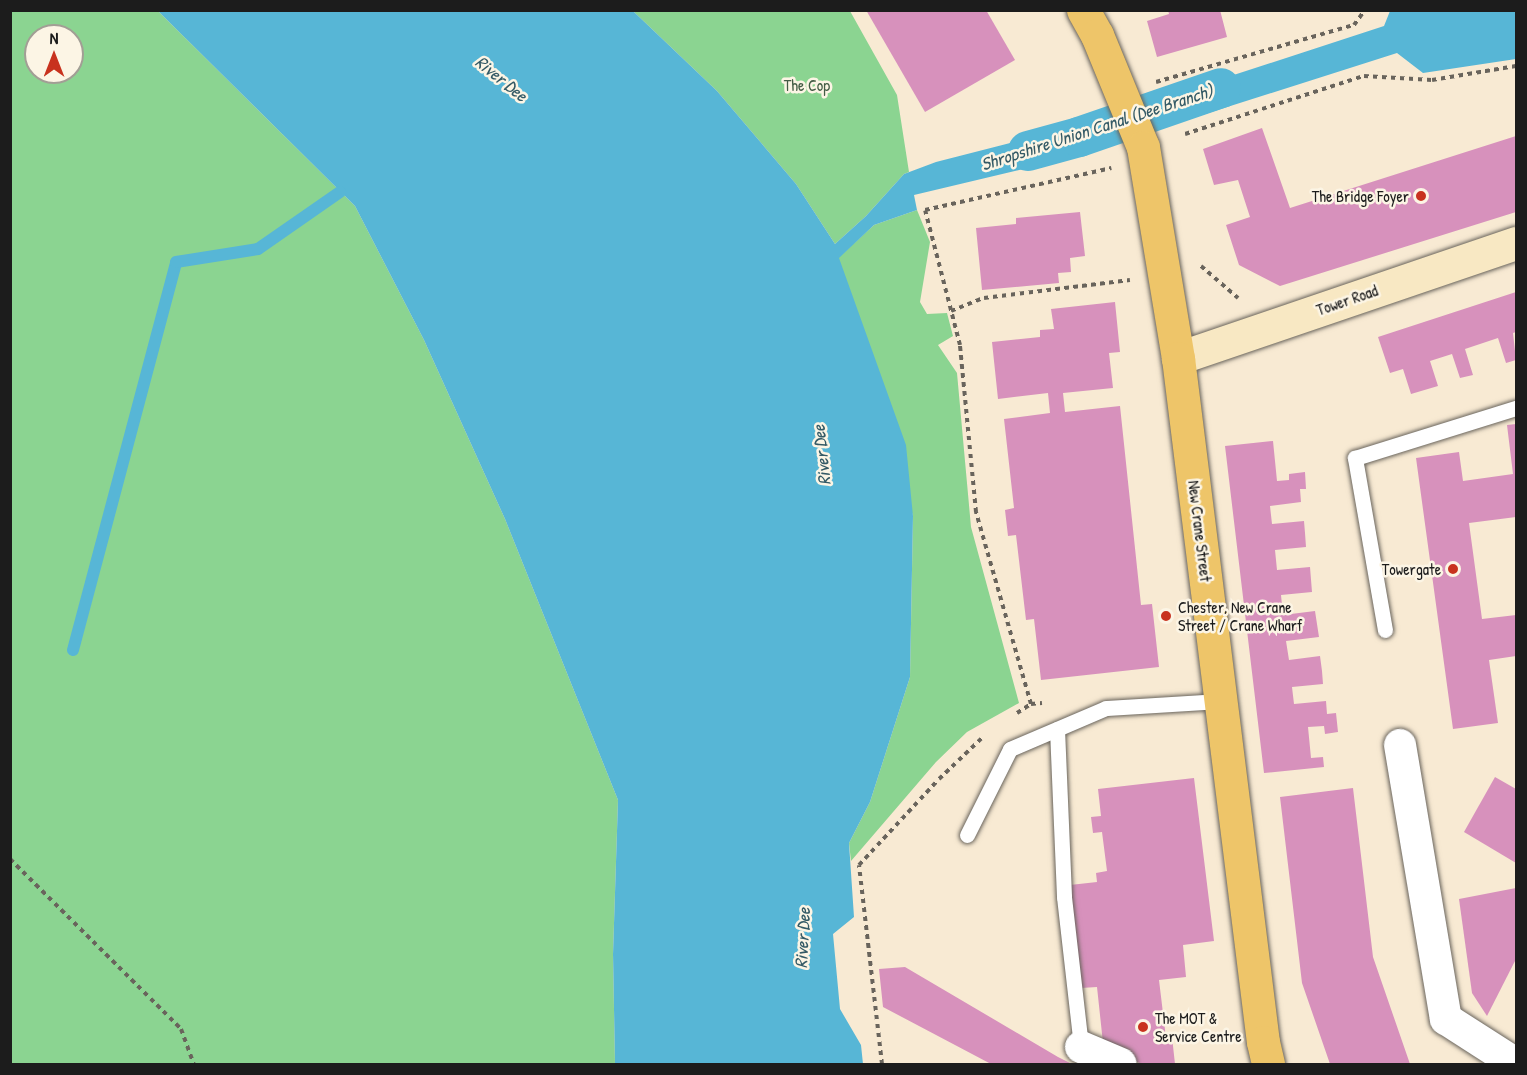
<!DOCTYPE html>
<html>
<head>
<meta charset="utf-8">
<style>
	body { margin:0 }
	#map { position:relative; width:1527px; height:1075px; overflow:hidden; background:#f8ead3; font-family:"Patrick Hand",sans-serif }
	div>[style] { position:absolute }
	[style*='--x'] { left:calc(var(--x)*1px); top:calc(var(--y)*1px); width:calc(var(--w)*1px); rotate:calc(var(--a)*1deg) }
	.green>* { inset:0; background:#8bd491 }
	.water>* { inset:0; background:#57b6d6 }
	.stream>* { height:12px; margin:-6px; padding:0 6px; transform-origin:6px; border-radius:6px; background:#57b6d6 }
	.canal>* { height:40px; margin:-20px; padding:0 20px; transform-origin:20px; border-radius:20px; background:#57b6d6 }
	.building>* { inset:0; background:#d791bc }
	.path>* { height:4px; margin-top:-2px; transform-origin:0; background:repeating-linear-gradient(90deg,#69645c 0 4.5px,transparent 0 9px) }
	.roads { filter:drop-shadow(0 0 2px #69645c) drop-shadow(0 0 2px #69645c) }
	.lane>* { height:15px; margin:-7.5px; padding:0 7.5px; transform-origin:7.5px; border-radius:7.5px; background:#fff }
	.street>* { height:32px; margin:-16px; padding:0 16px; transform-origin:16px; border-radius:16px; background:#fff }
	.secondary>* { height:33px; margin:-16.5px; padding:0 16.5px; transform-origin:16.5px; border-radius:16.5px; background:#f8e8c3 }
	.primary>* { height:33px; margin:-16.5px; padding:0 16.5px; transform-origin:16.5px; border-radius:16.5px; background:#eec569 }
	.dots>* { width:16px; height:16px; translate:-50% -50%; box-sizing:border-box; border:3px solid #fcf5e5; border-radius:50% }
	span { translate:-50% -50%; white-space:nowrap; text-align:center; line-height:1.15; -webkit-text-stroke:5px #fcf5e5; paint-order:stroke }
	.park-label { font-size:16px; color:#435c45 }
	.poi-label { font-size:16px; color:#1c1c1c }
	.right { translate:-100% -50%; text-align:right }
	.left { translate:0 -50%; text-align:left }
	.street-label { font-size:16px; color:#1c1c1c }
	.water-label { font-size:18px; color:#345a66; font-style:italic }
	.frame { position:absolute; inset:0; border:12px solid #1c1c1c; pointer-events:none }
	.north { position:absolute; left:24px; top:24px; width:60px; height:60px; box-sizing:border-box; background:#fcf5e5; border:2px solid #a29e95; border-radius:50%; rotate:0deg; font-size:16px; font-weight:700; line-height:24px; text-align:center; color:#1c1c1c }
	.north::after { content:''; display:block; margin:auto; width:21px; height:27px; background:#c8321e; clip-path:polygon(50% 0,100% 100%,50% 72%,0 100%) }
</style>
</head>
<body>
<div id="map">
	<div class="green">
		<div style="clip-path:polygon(evenodd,10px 11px,158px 11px,355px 206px,424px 340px,505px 519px,618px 800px,613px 954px,615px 1064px,11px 1064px,10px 11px,36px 36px,72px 36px,72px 72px,36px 72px,36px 36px)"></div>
		<div style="clip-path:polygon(633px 11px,850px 11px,897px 95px,909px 172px,904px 174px,866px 216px,835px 244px,796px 184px,717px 91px)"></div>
		<div style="clip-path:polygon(917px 210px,930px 242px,920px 302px,927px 314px,947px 313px,953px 336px,938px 345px,957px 373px,971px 527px,1019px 703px,967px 732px,936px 762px,851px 861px,849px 843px,870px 802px,910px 677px,913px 516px,838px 258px,874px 225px)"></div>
	</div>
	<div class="water">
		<div style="clip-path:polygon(158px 11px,633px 11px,717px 91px,796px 184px,835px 244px,866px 216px,904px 174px,936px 162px,1076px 126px,1086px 154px,914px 195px,917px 210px,874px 225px,839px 258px,906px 445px,913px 516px,910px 677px,870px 802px,849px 843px,854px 917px,833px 934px,840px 1009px,861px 1045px,863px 1064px,615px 1064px,613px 954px,618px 800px,505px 519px,424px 340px,355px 206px)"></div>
		<div style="clip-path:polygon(1390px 11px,1516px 11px,1516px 59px,1423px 73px,1397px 53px,1177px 123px,1166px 97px,1384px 26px)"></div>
	</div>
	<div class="stream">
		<div style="--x:73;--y:650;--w:401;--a:-75.1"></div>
		<div style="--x:176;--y:262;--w:83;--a:-9"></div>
		<div style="--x:258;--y:249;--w:100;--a:-34.8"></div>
	</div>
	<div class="canal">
		<div style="--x:1028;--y:151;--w:53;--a:-15.4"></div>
		<div style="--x:1079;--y:137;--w:150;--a:-19"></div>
	</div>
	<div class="building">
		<div style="clip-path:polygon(866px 10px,986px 10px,1015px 60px,925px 112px)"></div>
		<div style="clip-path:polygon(1168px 10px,1220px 10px,1227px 37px,1157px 57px,1147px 21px,1169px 14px)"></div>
		<div style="clip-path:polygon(1262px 128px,1290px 208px,1516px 136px,1516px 212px,1280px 286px,1239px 265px,1226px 225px,1250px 217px,1238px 180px,1214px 185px,1203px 149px)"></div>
		<div style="clip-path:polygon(1080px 212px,1085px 256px,1070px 258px,1071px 272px,1058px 273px,1059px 283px,982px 290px,976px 228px,1016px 224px,1016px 218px)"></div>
		<div style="clip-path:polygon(1516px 292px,1516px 332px,1513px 333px,1516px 360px,1506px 363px,1498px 338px,1465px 349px,1473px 375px,1460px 378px,1452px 354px,1430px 361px,1438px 386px,1411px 394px,1403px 369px,1390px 373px,1378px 337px)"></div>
		<div style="clip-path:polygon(1115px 302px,1120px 352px,1109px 353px,1113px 388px,1063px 393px,1065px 412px,1120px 406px,1141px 605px,1152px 604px,1159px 667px,1041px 680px,1034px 619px,1026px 620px,1016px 535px,1008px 536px,1005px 510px,1014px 508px,1004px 419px,1050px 413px,1048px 393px,998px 399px,992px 342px,1040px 337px,1040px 330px,1054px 329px,1051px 309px)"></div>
		<div style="clip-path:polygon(1516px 424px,1516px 517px,1469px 523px,1482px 619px,1516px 615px,1516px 656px,1489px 660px,1498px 723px,1453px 729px,1416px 458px,1459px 452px,1463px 481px,1513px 474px,1507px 425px)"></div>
		<div style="clip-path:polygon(1273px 441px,1277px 481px,1289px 480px,1289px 474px,1305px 472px,1306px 489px,1300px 489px,1301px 502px,1270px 506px,1272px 524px,1304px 521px,1305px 533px,1306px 547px,1275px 550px,1277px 570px,1310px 567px,1312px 592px,1281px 595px,1283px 615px,1315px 611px,1319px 637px,1286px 641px,1289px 660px,1320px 656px,1322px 671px,1323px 684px,1292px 687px,1294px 704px,1326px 701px,1327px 714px,1336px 713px,1338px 732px,1325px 734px,1324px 726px,1308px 727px,1311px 758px,1323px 757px,1324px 767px,1264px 773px,1225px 446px)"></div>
		<div style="clip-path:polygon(1495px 777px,1516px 789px,1516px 863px,1464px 832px)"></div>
		<div style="clip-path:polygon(1194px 778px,1214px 941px,1183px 945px,1186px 977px,1159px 980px,1166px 1038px,1172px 1037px,1175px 1064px,1142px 1064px,1111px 1051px,1103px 1043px,1097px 987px,1081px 988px,1070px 885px,1097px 882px,1096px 873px,1107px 871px,1102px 832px,1093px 833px,1091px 817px,1101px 816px,1098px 789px)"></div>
		<div style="clip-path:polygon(1353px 788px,1373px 957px,1410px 1064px,1330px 1064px,1302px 983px,1280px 797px)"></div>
		<div style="clip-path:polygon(1516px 888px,1516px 959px,1487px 1016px,1472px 993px,1459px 899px)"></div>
		<div style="clip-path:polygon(905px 967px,1058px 1057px,1072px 1064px,991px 1064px,883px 1007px,879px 969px)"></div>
	</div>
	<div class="path">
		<div style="--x:1156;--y:82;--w:206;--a:-16.1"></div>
		<div style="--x:1354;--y:25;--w:19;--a:-54"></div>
		<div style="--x:1185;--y:134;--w:188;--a:-18"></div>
		<div style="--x:1364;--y:76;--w:68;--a:3.4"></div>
		<div style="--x:1432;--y:80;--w:85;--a:-9.5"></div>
		<div style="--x:1201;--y:266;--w:49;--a:40.9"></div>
		<div style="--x:951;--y:311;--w:35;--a:-22"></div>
		<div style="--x:984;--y:298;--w:147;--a:-7"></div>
		<div style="--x:1031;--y:704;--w:200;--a:-106"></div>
		<div style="--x:976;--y:512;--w:168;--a:-95.5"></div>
		<div style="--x:960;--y:345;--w:139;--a:-104.5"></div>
		<div style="--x:925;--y:210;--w:191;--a:-12.7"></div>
		<div style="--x:1017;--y:713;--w:17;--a:-33"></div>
		<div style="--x:1031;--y:704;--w:11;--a:-5"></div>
		<div style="--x:10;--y:859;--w:241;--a:44.8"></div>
		<div style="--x:181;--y:1029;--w:37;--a:70"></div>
		<div style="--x:882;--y:1064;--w:200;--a:-96.6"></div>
		<div style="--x:859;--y:865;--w:117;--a:-47.1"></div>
		<div style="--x:939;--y:779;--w:62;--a:-43.7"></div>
	</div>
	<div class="roads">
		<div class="lane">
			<div style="--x:1385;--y:630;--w:175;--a:-99.9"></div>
			<div style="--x:1355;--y:458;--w:169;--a:-17.3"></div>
			<div style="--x:1057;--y:729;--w:168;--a:87.6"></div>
			<div style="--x:1064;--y:897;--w:151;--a:83.5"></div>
			<div style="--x:967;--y:835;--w:96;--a:-63.4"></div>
			<div style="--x:1010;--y:749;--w:104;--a:-23.1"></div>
			<div style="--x:1106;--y:708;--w:115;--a:-3.5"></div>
		</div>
		<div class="street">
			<div style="--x:1400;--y:745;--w:278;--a:80.5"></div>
			<div style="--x:1446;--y:1019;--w:83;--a:32.7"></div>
			<div style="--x:1081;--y:1047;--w:43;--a:23"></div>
		</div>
		<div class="secondary">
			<div style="--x:1178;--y:358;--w:357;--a:-18.8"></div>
		</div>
		<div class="primary">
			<div style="--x:1083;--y:10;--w:29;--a:61"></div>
			<div style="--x:1097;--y:35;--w:121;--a:67.7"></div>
			<div style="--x:1143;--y:147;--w:214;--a:80.6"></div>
			<div style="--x:1178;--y:358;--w:689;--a:82.92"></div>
			<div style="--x:1263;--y:1042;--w:23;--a:77"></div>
		</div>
	</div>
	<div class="dots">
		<div style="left:1421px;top:196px;background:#c8321e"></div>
		<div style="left:1453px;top:569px;background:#c8321e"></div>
		<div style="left:1166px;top:616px;background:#c8321e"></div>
		<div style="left:1143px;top:1027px;background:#c8321e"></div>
	</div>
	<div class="park-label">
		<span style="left:807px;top:85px">The Cop</span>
	</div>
	<div class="poi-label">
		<span class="right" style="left:1409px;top:196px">The Bridge Foyer</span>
		<span class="right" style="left:1441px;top:569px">Towergate</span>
		<span class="left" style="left:1178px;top:616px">Chester, New Crane<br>Street / Crane Wharf</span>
		<span class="left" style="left:1155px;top:1027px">The MOT &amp;<br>Service Centre</span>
	</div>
	<div class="street-label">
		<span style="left:1347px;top:300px;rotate:-19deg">Tower Road</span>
		<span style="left:1200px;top:531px;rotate:83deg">New Crane Street</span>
	</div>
	<div class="water-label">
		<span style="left:501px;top:79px;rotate:39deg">River Dee</span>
		<span style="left:1097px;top:128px;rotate:-18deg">Shropshire Union Canal (Dee Branch)</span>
		<span style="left:822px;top:455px;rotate:-96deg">River Dee</span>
		<span style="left:803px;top:938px;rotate:-87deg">River Dee</span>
	</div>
	<div class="frame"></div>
	<div class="north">N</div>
</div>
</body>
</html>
